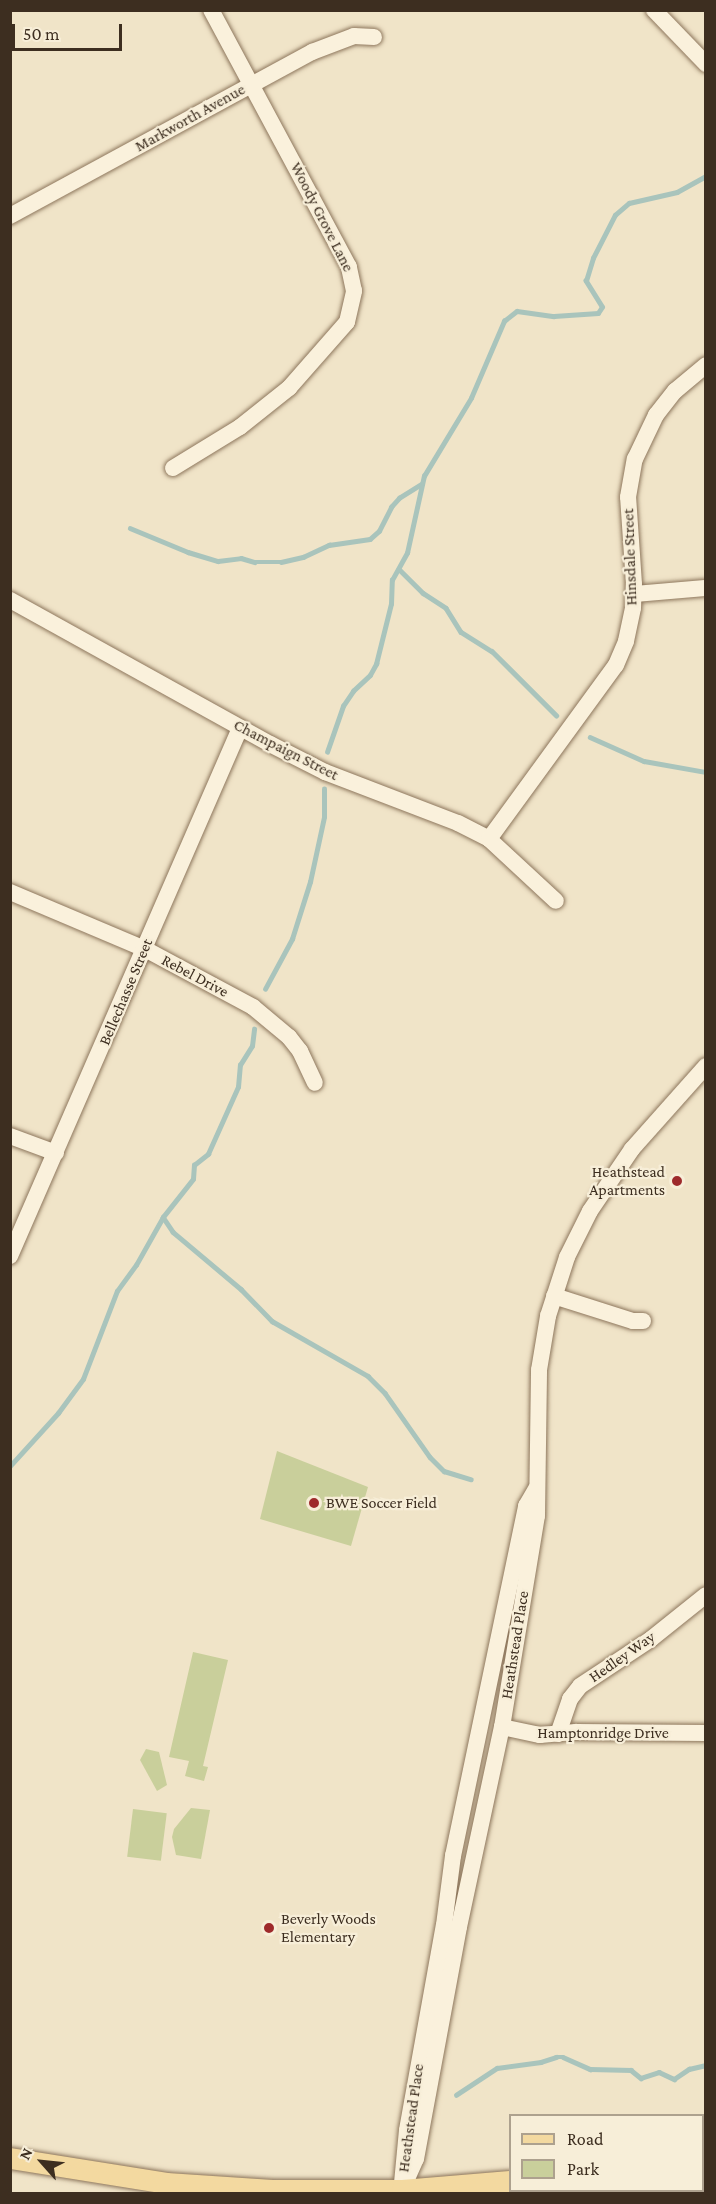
<!DOCTYPE html>
<html>
<head>
<meta charset="utf-8">
<style>
	body { margin:0 }
	#map { position:relative; width:716px; height:2204px; overflow:hidden; background:#f0e4c8; font-family:"Crimson Pro",serif }
	div>[style] { position:absolute }
	[style*='--x'] { left:calc(var(--x)*1px); top:calc(var(--y)*1px); width:calc(var(--w)*1px); rotate:calc(var(--a)*1deg) }
	.green>* { inset:0; background:#c9cf9b; transform-origin:0 0 }
	.stream>* { height:4.5px; margin:-2.25px; padding:0 2.25px; transform-origin:2.25px; border-radius:2.25px; background:#a9c4bc }
	.roads { filter:drop-shadow(0 0 2px #8d765c) drop-shadow(0 0 2px #8d765c) }
	.minor>* { height:16px; margin:-8px; padding:0 8px; transform-origin:8px; border-radius:8px; background:#faf1dc }
	.major>* { height:21px; margin:-10.5px; padding:0 10.5px; transform-origin:10.5px; border-radius:10.5px; background:#f3d9a0 }
	.dots>* { width:16px; height:16px; translate:-50% -50%; box-sizing:border-box; border:3px solid #f7eed8; border-radius:50% }
	span { translate:-50% -50%; white-space:nowrap; text-align:center; line-height:1.15; -webkit-text-stroke:4.5px #f7eed8; paint-order:stroke }
	.street-label { font-size:16px; color:#3d2e20 }
	.poi-label { font-size:16px; color:#3d2e20 }
	.right { translate:-100% -50%; text-align:right }
	.left { translate:0 -50%; text-align:left }
	.frame { position:absolute; inset:0; border:12px solid #3d2e20; pointer-events:none }
	.legend { position:absolute; left:509px; top:2114px; width:195px; height:78px; box-sizing:border-box; background:#f7eed8; border:2px solid #ada18e; margin:0; padding:8px 10px; list-style:none; font-size:18px; color:#3d2e20 }
	.legend li { display:flex; align-items:center; gap:12px; height:30px }
	.legend b { width:30px; border:2px solid #ada18e }
	.north { position:absolute; left:12px; top:2132px; width:60px; height:60px; -webkit-text-stroke:4px #f7eed8; paint-order:stroke; rotate:297deg; font-size:16px; font-weight:700; line-height:24px; text-align:center; color:#3d2e20 }
	.north::after { content:''; display:block; margin:auto; width:21px; height:27px; background:#3d2e20; clip-path:polygon(50% 0,100% 100%,50% 72%,0 100%) }
	.scale { position:absolute; left:12px; top:24px; width:110px; height:27px; box-sizing:border-box; border:3px solid #3d2e20; border-top:0; padding-left:8px; font-size:18px; line-height:21px; white-space:nowrap; color:#3d2e20; -webkit-text-stroke:4px #f7eed8; paint-order:stroke }
</style>
</head>
<body>
<div id="map">
	<div class="green">
		<div style="clip-path:polygon(277px 1451px,368px 1487px,351px 1546px,260px 1519px)"></div>
		<div style="clip-path:polygon(193px 1652px,228px 1660px,203px 1766px,208px 1767px,204px 1781px,185px 1776px,189px 1761px,169px 1757px)"></div>
		<div style="clip-path:polygon(146px 1749px,159px 1752px,167px 1785px,157px 1791px,140px 1760px)"></div>
		<div style="clip-path:polygon(191px 1808px,210px 1810px,201px 1859px,176px 1855px,172px 1837px,174px 1829px)"></div>
		<div style="left:133px;top:1809px;width:34px;height:48px;rotate:7deg"></div>
	</div>
	<div class="stream">
		<div style="--x:130;--y:528;--w:63;--a:22.5"></div>
		<div style="--x:188;--y:552;--w:31;--a:17"></div>
		<div style="--x:218;--y:561;--w:23;--a:-7"></div>
		<div style="--x:241;--y:558;--w:14;--a:17"></div>
		<div style="--x:254;--y:562;--w:27;--a:0"></div>
		<div style="--x:281;--y:562;--w:23;--a:-13"></div>
		<div style="--x:303;--y:557;--w:29;--a:-25"></div>
		<div style="--x:329;--y:545;--w:41;--a:-8.3"></div>
		<div style="--x:370;--y:539;--w:12;--a:-42"></div>
		<div style="--x:379;--y:531;--w:27;--a:-63"></div>
		<div style="--x:391;--y:507;--w:12;--a:-48"></div>
		<div style="--x:399;--y:498;--w:26;--a:-32"></div>
		<div style="--x:399;--y:569;--w:34;--a:45"></div>
		<div style="--x:423;--y:593;--w:27;--a:33"></div>
		<div style="--x:446;--y:608;--w:28;--a:58"></div>
		<div style="--x:461;--y:632;--w:36;--a:32"></div>
		<div style="--x:492;--y:651;--w:91;--a:45"></div>
		<div style="--x:590;--y:737;--w:59;--a:24"></div>
		<div style="--x:644;--y:761;--w:63;--a:10.1"></div>
		<div style="--x:327;--y:752;--w:49;--a:-70.8"></div>
		<div style="--x:343;--y:706;--w:18;--a:-56"></div>
		<div style="--x:353;--y:691;--w:23;--a:-43"></div>
		<div style="--x:370;--y:675;--w:13;--a:-61"></div>
		<div style="--x:376;--y:664;--w:62;--a:-76"></div>
		<div style="--x:391;--y:604;--w:24;--a:-88"></div>
		<div style="--x:392;--y:580;--w:31;--a:-61"></div>
		<div style="--x:407;--y:553;--w:79;--a:-77.6"></div>
		<div style="--x:424;--y:476;--w:91;--a:-58.9"></div>
		<div style="--x:471;--y:398;--w:84;--a:-66.8"></div>
		<div style="--x:504;--y:321;--w:16;--a:-38"></div>
		<div style="--x:517;--y:311;--w:37;--a:8"></div>
		<div style="--x:554;--y:316;--w:44;--a:-3.9"></div>
		<div style="--x:598;--y:313;--w:7;--a:-56"></div>
		<div style="--x:602;--y:307;--w:31;--a:-122"></div>
		<div style="--x:586;--y:281;--w:24;--a:-73"></div>
		<div style="--x:593;--y:258;--w:48;--a:-62.9"></div>
		<div style="--x:615;--y:215;--w:18;--a:-41"></div>
		<div style="--x:629;--y:203;--w:49;--a:-12.9"></div>
		<div style="--x:677;--y:192;--w:33;--a:-29"></div>
		<div style="--x:265;--y:989;--w:57;--a:-61.6"></div>
		<div style="--x:292;--y:939;--w:60;--a:-72.5"></div>
		<div style="--x:310;--y:882;--w:66;--a:-77.8"></div>
		<div style="--x:324;--y:817;--w:28;--a:-90"></div>
		<div style="--x:163;--y:1217;--w:18;--a:56"></div>
		<div style="--x:173;--y:1232;--w:89;--a:40"></div>
		<div style="--x:241;--y:1289;--w:45;--a:45.9"></div>
		<div style="--x:272;--y:1321;--w:111;--a:29.8"></div>
		<div style="--x:368;--y:1376;--w:24;--a:45"></div>
		<div style="--x:385;--y:1393;--w:78;--a:54.9"></div>
		<div style="--x:430;--y:1457;--w:20;--a:45"></div>
		<div style="--x:444;--y:1471;--w:28;--a:17"></div>
		<div style="--x:10;--y:1466;--w:72;--a:-47.8"></div>
		<div style="--x:58;--y:1413;--w:42;--a:-53.7"></div>
		<div style="--x:83;--y:1379;--w:94;--a:-68.9"></div>
		<div style="--x:117;--y:1291;--w:32;--a:-54"></div>
		<div style="--x:136;--y:1265;--w:55;--a:-60.6"></div>
		<div style="--x:163;--y:1217;--w:48;--a:-51.7"></div>
		<div style="--x:193;--y:1179;--w:14;--a:-86"></div>
		<div style="--x:194;--y:1165;--w:18;--a:-38"></div>
		<div style="--x:208;--y:1154;--w:73;--a:-65.9"></div>
		<div style="--x:238;--y:1087;--w:22;--a:-85"></div>
		<div style="--x:240;--y:1065;--w:22;--a:-58"></div>
		<div style="--x:252;--y:1046;--w:17;--a:-83"></div>
		<div style="--x:456;--y:2095;--w:49;--a:-33.4"></div>
		<div style="--x:497;--y:2068;--w:44;--a:-7.8"></div>
		<div style="--x:541;--y:2062;--w:16;--a:-18"></div>
		<div style="--x:556;--y:2057;--w:7;--a:0"></div>
		<div style="--x:563;--y:2057;--w:30;--a:24"></div>
		<div style="--x:590;--y:2069;--w:41;--a:1.4"></div>
		<div style="--x:631;--y:2070;--w:13;--a:39"></div>
		<div style="--x:641;--y:2078;--w:19;--a:-18"></div>
		<div style="--x:659;--y:2072;--w:17;--a:25"></div>
		<div style="--x:674;--y:2079;--w:18;--a:-34"></div>
		<div style="--x:689;--y:2069;--w:17;--a:-13"></div>
	</div>
	<div class="roads">
		<div class="minor">
			<div style="--x:654;--y:10;--w:75;--a:46.1"></div>
			<div style="--x:10;--y:216;--w:344;--a:-28.5"></div>
			<div style="--x:312;--y:52;--w:45;--a:-20.9"></div>
			<div style="--x:354;--y:36;--w:20;--a:3"></div>
			<div style="--x:173;--y:468;--w:79;--a:-31.5"></div>
			<div style="--x:240;--y:427;--w:63;--a:-38.5"></div>
			<div style="--x:289;--y:388;--w:88;--a:-48.7"></div>
			<div style="--x:347;--y:322;--w:32;--a:-77"></div>
			<div style="--x:354;--y:291;--w:25;--a:-102"></div>
			<div style="--x:349;--y:267;--w:292;--a:-118.2"></div>
			<div style="--x:634;--y:594;--w:72;--a:-4.8"></div>
			<div style="--x:10;--y:600;--w:297;--a:29"></div>
			<div style="--x:270;--y:744;--w:62;--a:27"></div>
			<div style="--x:325;--y:772;--w:142;--a:21"></div>
			<div style="--x:458;--y:823;--w:35;--a:27"></div>
			<div style="--x:489;--y:839;--w:91;--a:42.8"></div>
			<div style="--x:489;--y:839;--w:215;--a:-53.9"></div>
			<div style="--x:616;--y:665;--w:26;--a:-67"></div>
			<div style="--x:626;--y:641;--w:34;--a:-78"></div>
			<div style="--x:633;--y:608;--w:24;--a:-88"></div>
			<div style="--x:634;--y:584;--w:87;--a:-93.9"></div>
			<div style="--x:628;--y:497;--w:39;--a:-80"></div>
			<div style="--x:635;--y:459;--w:49;--a:-64.5"></div>
			<div style="--x:656;--y:415;--w:31;--a:-52"></div>
			<div style="--x:675;--y:391;--w:40;--a:-40"></div>
			<div style="--x:10;--y:892;--w:147;--a:22.9"></div>
			<div style="--x:145;--y:949;--w:123;--a:28.2"></div>
			<div style="--x:253;--y:1007;--w:47;--a:39.8"></div>
			<div style="--x:289;--y:1037;--w:18;--a:52"></div>
			<div style="--x:300;--y:1051;--w:35;--a:65"></div>
			<div style="--x:10;--y:1136;--w:49;--a:20.3"></div>
			<div style="--x:10;--y:1256;--w:576;--a:-66.46"></div>
			<div style="--x:554;--y:1296;--w:83;--a:17.6"></div>
			<div style="--x:633;--y:1321;--w:10;--a:0"></div>
			<div style="--x:502;--y:1727;--w:39;--a:12"></div>
			<div style="--x:540;--y:1735;--w:36;--a:-5"></div>
			<div style="--x:576;--y:1732;--w:130;--a:0.4"></div>
			<div style="--x:558;--y:1734;--w:37;--a:-71"></div>
			<div style="--x:570;--y:1699;--w:16;--a:-52"></div>
			<div style="--x:580;--y:1686;--w:85;--a:-33.5"></div>
			<div style="--x:651;--y:1639;--w:70;--a:-38.7"></div>
			<div style="--x:402;--y:2183;--w:53;--a:-84.6"></div>
			<div style="--x:407;--y:2130;--w:208;--a:-79.8"></div>
			<div style="--x:444;--y:1925;--w:70;--a:-82.6"></div>
			<div style="--x:453;--y:1856;--w:358;--a:-78.2"></div>
			<div style="--x:526;--y:1506;--w:20;--a:-60"></div>
			<div style="--x:402;--y:2190;--w:34;--a:-66"></div>
			<div style="--x:416;--y:2159;--w:236;--a:-79.5"></div>
			<div style="--x:459;--y:1927;--w:205;--a:-77.9"></div>
			<div style="--x:502;--y:1727;--w:214;--a:-80.6"></div>
			<div style="--x:537;--y:1516;--w:146;--a:-89.2"></div>
			<div style="--x:539;--y:1370;--w:55;--a:-80.5"></div>
			<div style="--x:548;--y:1316;--w:62;--a:-72.1"></div>
			<div style="--x:567;--y:1257;--w:51;--a:-63.4"></div>
			<div style="--x:590;--y:1211;--w:75;--a:-55.9"></div>
			<div style="--x:632;--y:1149;--w:111;--a:-48.3"></div>
		</div>
		<div class="major">
			<div style="--x:702;--y:2151;--w:4;--a:-14"></div>
			<div style="--x:10;--y:2158;--w:158;--a:9.1"></div>
			<div style="--x:166;--y:2183;--w:106;--a:3.8"></div>
			<div style="--x:272;--y:2190;--w:130;--a:0"></div>
			<div style="--x:402;--y:2190;--w:108;--a:-4.8"></div>
		</div>
	</div>
	<div class="dots">
		<div style="left:677px;top:1181px;background:#9e2a2b"></div>
		<div style="left:314px;top:1503px;background:#9e2a2b"></div>
		<div style="left:269px;top:1928px;background:#9e2a2b"></div>
	</div>
	<div class="street-label">
		<span style="left:190px;top:118px;rotate:-29deg">Markworth Avenue</span>
		<span style="left:322px;top:217px;rotate:63deg">Woody Grove Lane</span>
		<span style="left:630px;top:557px;rotate:-92deg">Hinsdale Street</span>
		<span style="left:286px;top:750px;rotate:27deg">Champaign Street</span>
		<span style="left:195px;top:976px;rotate:28deg">Rebel Drive</span>
		<span style="left:126px;top:992px;rotate:-67deg">Bellechasse Street</span>
		<span style="left:515px;top:1645px;rotate:-81deg">Heathstead Place</span>
		<span style="left:622px;top:1657px;rotate:-35deg">Hedley Way</span>
		<span style="left:603px;top:1733px">Hamptonridge Drive</span>
		<span style="left:411px;top:2118px;rotate:-82deg">Heathstead Place</span>
	</div>
	<div class="poi-label">
		<span class="right" style="left:665px;top:1181px">Heathstead<br>Apartments</span>
		<span class="left" style="left:326px;top:1503px">BWE Soccer Field</span>
		<span class="left" style="left:281px;top:1928px">Beverly Woods<br>Elementary</span>
	</div>
	<div class="frame"></div>
	<ul class="legend">
	<li><b style="height:8px;background:#f3d9a0"></b>Road</li>
	<li><b style="height:16px;background:#c9cf9b"></b>Park</li>
	</ul>
	<div class="north">N</div>
	<div class="scale">50 m</div>
</div>
</body>
</html>
